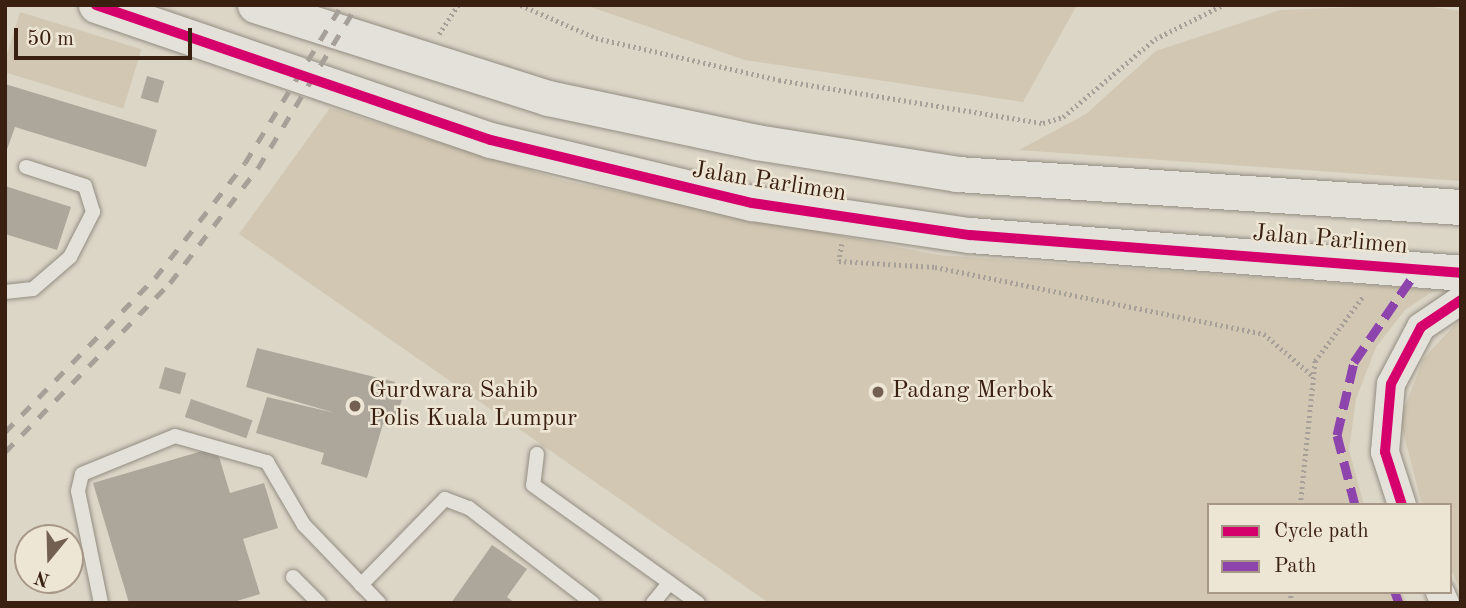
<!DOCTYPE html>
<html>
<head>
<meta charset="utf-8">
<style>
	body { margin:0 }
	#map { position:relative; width:1466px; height:608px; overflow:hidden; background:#dcd6c7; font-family:"Old Standard TT",serif }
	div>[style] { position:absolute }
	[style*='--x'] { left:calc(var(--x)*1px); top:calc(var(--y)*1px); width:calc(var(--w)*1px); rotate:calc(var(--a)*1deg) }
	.green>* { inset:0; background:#d1c7b2; transform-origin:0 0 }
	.building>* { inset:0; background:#ada69b; transform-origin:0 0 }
	.path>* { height:4.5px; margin-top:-2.25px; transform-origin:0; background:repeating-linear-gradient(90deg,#a6a098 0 2px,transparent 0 5.5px) }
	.roads { filter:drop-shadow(0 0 2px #938c82) drop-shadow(0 0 2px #938c82) }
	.service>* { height:14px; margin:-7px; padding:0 7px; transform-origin:7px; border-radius:7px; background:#e4e1da }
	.minor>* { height:28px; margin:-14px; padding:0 14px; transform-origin:14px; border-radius:14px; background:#e4e1da }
	.tertiary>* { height:35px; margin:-17.5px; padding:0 17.5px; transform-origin:17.5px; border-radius:17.5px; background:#e4e1da }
	.rail>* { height:5px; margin-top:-2.5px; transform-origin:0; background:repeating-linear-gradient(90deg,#a6a098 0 12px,transparent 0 24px) }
	.quiet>* { height:9px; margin-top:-4.5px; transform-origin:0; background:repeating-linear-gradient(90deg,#8e44ad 0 18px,transparent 0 27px) }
	.cycleway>* { height:10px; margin:-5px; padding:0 5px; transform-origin:5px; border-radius:5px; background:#d6006c }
	.dots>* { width:19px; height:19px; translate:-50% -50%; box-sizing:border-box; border:4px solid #eee6d5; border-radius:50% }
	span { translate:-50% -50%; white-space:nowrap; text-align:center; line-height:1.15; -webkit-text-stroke:5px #eee6d5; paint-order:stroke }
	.street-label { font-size:24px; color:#3a2010 }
	.poi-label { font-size:24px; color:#3a2010 }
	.left { translate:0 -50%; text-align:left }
	.frame { position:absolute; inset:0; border:7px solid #3a2010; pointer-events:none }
	.legend { position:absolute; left:1207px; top:503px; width:245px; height:91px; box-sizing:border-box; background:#eee6d5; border:2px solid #a69786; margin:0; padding:9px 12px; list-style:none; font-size:21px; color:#3a2010 }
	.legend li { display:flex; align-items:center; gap:14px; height:35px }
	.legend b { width:35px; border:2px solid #a69786 }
	.north { position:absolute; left:14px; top:524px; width:70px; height:70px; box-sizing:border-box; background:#eee6d5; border:2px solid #a69786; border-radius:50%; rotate:199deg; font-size:19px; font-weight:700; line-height:28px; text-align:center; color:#3a2010 }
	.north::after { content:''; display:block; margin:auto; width:24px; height:32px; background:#736050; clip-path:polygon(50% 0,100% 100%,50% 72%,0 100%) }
	.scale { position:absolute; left:14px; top:28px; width:178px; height:32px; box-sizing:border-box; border:4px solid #3a2010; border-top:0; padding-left:9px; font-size:21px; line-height:24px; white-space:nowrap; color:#3a2010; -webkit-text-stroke:5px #eee6d5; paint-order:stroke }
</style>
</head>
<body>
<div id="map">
	<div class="green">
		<div style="clip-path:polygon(585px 5px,1077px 5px,1023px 102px,745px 60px)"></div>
		<div style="clip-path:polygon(1418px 5px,1461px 11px,1461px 181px,1019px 150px,1086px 114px,1156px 51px,1280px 10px)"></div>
		<div style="left:20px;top:12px;width:127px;height:62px;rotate:17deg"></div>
		<div style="clip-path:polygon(330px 108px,565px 181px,938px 255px,1435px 290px,1405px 310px,1376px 347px,1356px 399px,1349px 450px,1364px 505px,1209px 505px,1209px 592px,1402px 592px,1407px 603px,769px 603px,239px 234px)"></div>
		<div style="clip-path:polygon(1461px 318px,1461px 591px,1450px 568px,1450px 505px,1422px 505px,1400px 420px,1423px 359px)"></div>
	</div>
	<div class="building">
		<div style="left:147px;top:76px;width:18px;height:23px;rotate:16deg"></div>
		<div style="clip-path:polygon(5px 84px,157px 130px,146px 167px,15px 127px,5px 155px)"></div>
		<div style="clip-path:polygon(5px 186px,71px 207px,57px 250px,5px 234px)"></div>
		<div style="clip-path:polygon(257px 348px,395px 382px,390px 395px,402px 399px,394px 427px,383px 424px,367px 478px,321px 464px,324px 453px,256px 433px,267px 397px,335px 413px,246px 387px)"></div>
		<div style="left:165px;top:367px;width:22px;height:22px;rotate:16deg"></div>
		<div style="left:191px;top:399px;width:65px;height:19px;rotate:19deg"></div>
		<div style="clip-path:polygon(216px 447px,230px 493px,264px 483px,278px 528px,243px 539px,260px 594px,230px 603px,129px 603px,93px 483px)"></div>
		<div style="clip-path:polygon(492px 545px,527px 569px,507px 597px,515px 603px,451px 603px)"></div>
	</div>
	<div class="path">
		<div style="--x:521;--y:5;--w:82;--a:23.7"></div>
		<div style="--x:596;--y:38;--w:188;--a:12.9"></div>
		<div style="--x:779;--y:80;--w:267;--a:9.3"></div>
		<div style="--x:1043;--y:123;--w:21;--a:-17"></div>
		<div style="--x:1063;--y:117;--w:121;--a:-40.3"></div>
		<div style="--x:1155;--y:39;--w:76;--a:-26.6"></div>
		<div style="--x:439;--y:34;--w:35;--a:-57"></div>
		<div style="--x:842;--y:244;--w:17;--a:100"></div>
		<div style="--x:839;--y:261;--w:96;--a:3.6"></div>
		<div style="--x:935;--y:267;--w:336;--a:11.5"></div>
		<div style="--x:1264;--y:334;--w:65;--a:40.6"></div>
		<div style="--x:1300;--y:505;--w:145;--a:-84.1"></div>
		<div style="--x:1315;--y:361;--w:82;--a:-53.4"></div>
		<div style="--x:1290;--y:603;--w:11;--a:-85"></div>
	</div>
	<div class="roads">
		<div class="service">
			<div style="--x:5;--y:292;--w:28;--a:-6"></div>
			<div style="--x:33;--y:289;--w:49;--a:-40.9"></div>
			<div style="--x:70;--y:257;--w:51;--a:-62.9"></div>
			<div style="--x:93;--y:212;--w:27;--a:-107"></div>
			<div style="--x:85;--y:186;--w:62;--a:-162.1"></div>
			<div style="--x:537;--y:454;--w:31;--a:97"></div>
			<div style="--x:533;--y:485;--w:203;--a:35.6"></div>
			<div style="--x:293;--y:577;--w:37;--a:45"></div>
			<div style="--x:361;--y:585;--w:120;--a:-45.7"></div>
			<div style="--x:445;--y:499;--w:26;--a:21"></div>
			<div style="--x:469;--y:508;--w:156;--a:37.5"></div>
			<div style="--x:101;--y:603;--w:114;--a:-101.6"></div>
			<div style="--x:78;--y:491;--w:17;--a:-77"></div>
			<div style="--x:82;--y:474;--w:100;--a:-22.2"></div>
			<div style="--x:175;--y:436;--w:96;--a:15.8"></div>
			<div style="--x:267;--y:462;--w:73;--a:59.6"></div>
			<div style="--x:304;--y:525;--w:108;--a:46.1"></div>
			<div style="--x:653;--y:603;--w:26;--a:-51"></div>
		</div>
		<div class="minor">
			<div style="--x:1402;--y:505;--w:56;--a:-107.8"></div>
			<div style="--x:1385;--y:452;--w:68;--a:-85"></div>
			<div style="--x:1391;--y:384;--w:64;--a:-62.2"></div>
			<div style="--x:1421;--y:327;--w:48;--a:-34"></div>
			<div style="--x:1440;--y:592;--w:12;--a:66"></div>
		</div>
		<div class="tertiary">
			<div style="--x:96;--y:5;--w:417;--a:18.9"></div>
			<div style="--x:491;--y:140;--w:268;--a:13.6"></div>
			<div style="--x:752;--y:203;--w:220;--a:8.4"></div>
			<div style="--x:970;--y:235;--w:492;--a:4.4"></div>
			<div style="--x:255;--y:5;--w:307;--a:17.6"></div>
			<div style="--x:548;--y:98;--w:213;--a:11.9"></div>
			<div style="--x:756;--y:142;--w:204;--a:9"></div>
			<div style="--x:957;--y:174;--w:505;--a:3.75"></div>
		</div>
	</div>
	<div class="rail">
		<div style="--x:5;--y:432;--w:215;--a:-45.8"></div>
		<div style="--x:155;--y:278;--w:146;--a:-52"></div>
		<div style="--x:245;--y:163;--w:185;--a:-58.5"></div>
		<div style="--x:5;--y:452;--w:236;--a:-45.7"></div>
		<div style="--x:170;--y:283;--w:145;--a:-52.6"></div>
		<div style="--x:258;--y:168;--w:191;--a:-58.7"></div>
	</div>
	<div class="quiet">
		<div style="--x:1355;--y:505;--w:72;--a:-104.4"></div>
		<div style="--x:1337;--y:435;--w:75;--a:-76.9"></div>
		<div style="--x:1354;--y:362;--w:101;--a:-55.5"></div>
		<div style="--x:1395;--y:592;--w:12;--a:70"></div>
	</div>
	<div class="cycleway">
		<div style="--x:96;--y:5;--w:417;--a:18.9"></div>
		<div style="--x:491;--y:140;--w:268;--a:13.6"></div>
		<div style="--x:752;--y:203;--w:220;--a:8.4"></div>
		<div style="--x:970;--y:235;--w:492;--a:4.4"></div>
		<div style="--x:1402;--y:505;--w:56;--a:-107.8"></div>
		<div style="--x:1385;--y:452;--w:68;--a:-85"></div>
		<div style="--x:1391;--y:384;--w:64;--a:-62.2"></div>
		<div style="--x:1421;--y:327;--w:48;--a:-34"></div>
	</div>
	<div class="dots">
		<div style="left:878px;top:392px;background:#736050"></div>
		<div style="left:355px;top:406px;background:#736050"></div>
	</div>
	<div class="street-label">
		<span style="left:769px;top:183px;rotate:9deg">Jalan Parlimen</span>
		<span style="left:1330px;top:241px;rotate:5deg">Jalan Parlimen</span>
	</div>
	<div class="poi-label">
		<span class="left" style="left:369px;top:406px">Gurdwara Sahib<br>Polis Kuala Lumpur</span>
		<span class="left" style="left:892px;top:392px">Padang Merbok</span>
	</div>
	<div class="frame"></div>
	<ul class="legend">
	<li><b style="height:9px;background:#d6006c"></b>Cycle path</li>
	<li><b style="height:9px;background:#8e44ad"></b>Path</li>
	</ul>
	<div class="north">N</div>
	<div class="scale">50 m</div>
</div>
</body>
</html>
